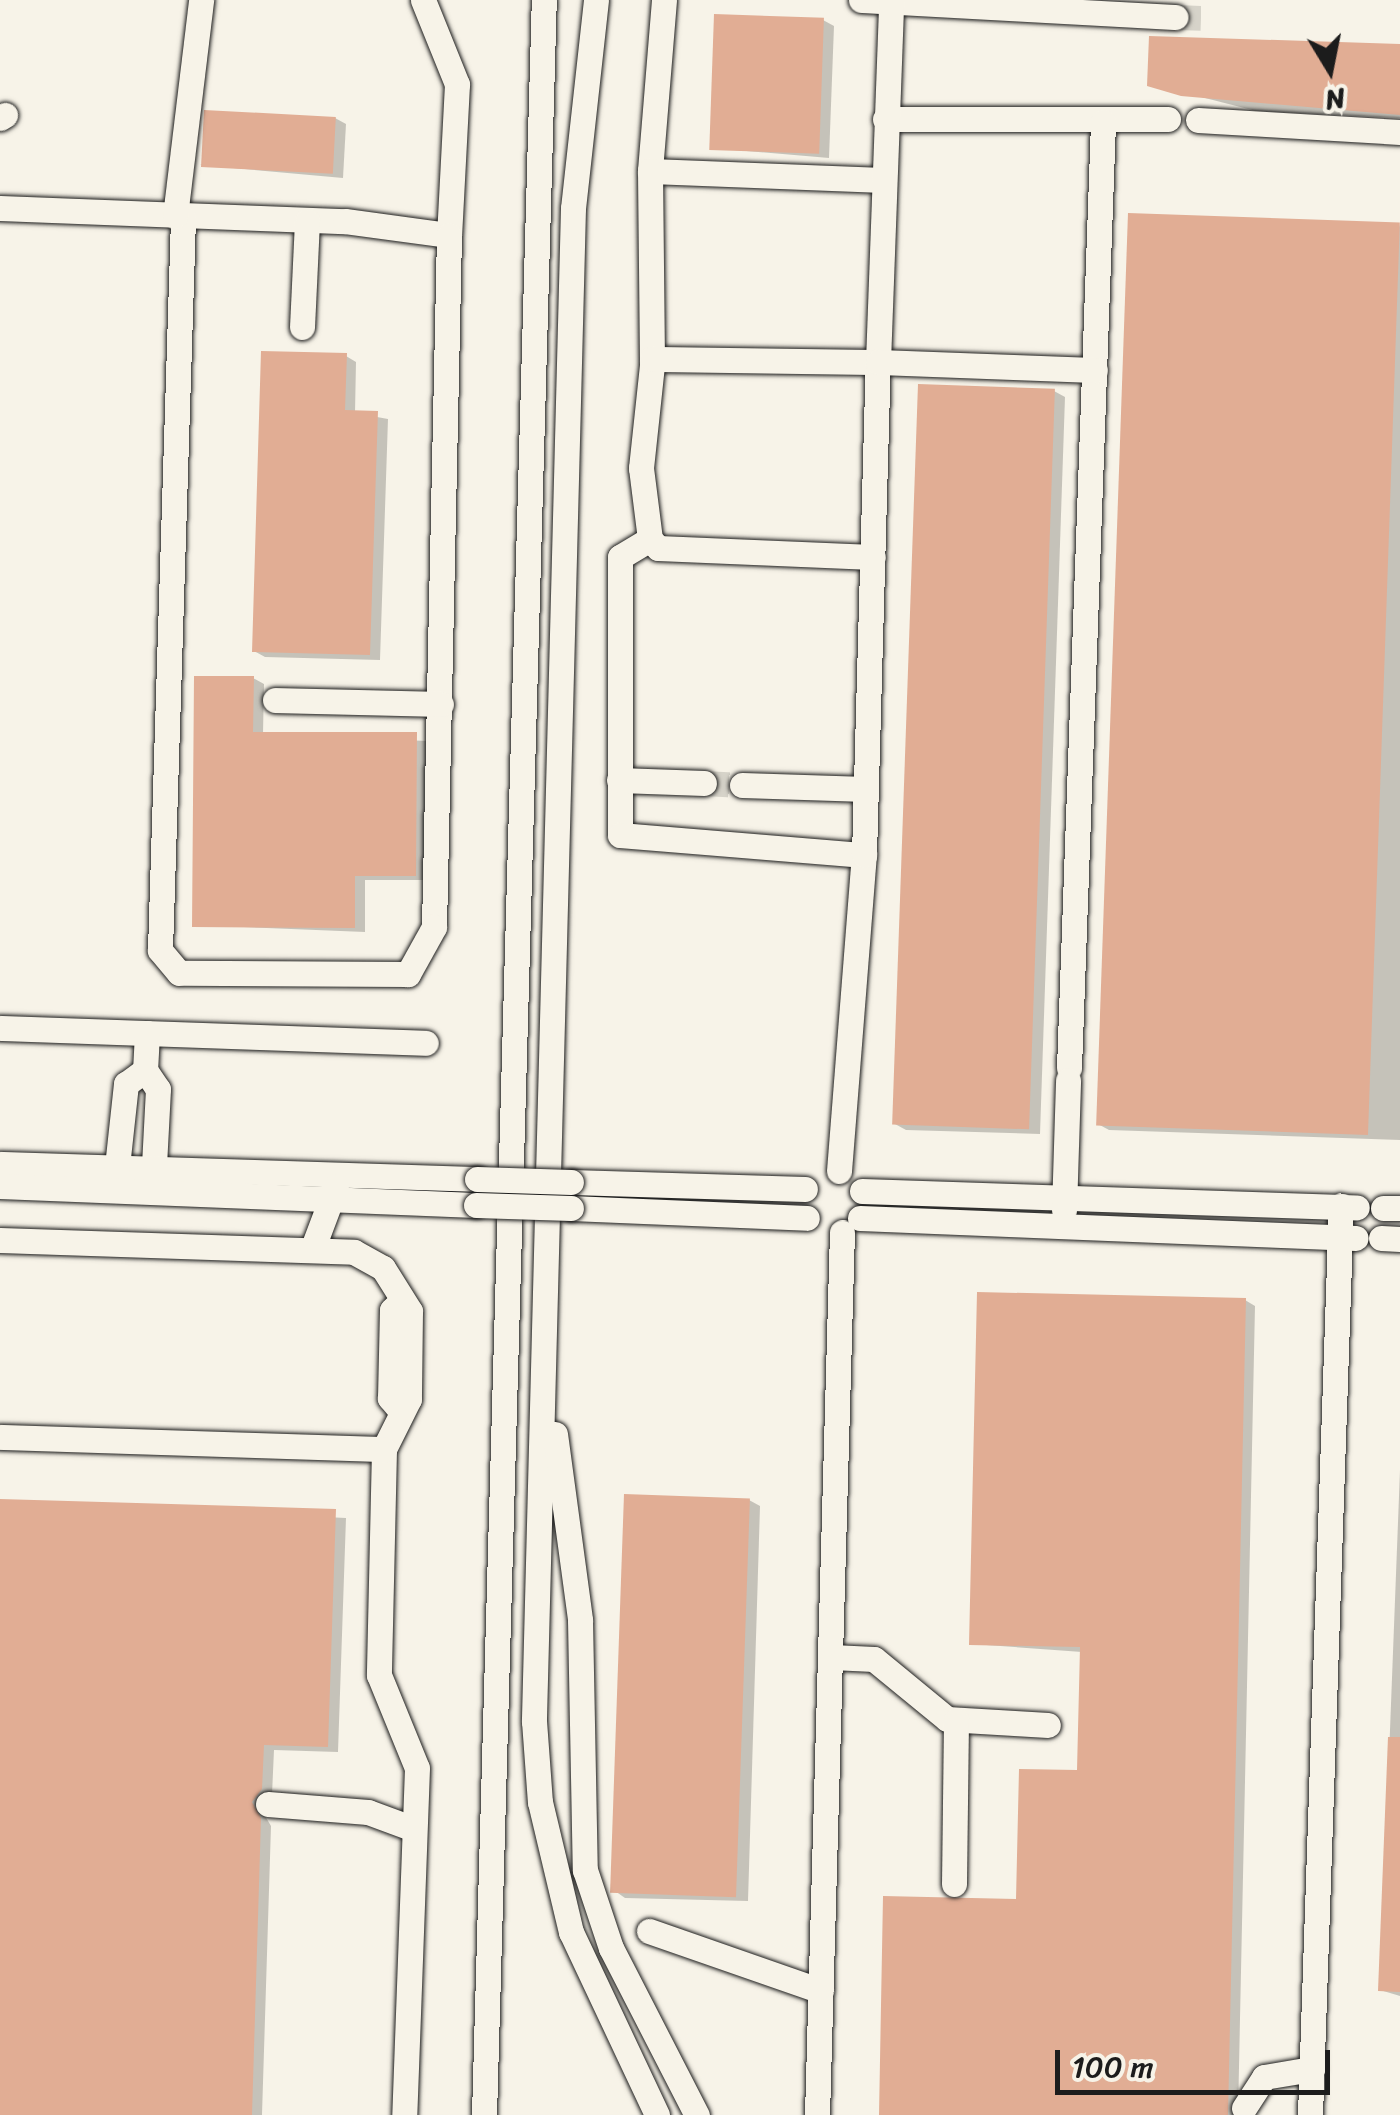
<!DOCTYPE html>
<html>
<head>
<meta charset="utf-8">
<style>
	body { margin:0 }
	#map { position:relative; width:1400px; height:2115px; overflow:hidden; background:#f7f3e8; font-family:Sriracha,sans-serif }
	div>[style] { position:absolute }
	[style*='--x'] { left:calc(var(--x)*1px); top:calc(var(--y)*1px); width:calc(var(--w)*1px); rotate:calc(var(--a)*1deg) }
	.shadow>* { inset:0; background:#0003 }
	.building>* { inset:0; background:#e1ad94; transform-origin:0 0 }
	.minor-tunnel>* { height:25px; margin-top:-12.5px; transform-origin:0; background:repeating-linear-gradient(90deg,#d6d3c9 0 25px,transparent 0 37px) }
	.roads { filter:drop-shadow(0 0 2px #1c1c1c) drop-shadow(0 0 2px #1c1c1c) }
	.minor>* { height:25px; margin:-12.5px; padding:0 12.5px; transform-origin:12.5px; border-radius:12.5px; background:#f7f3e8 }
	.bridges { filter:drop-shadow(0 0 2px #1c1c1c) drop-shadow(0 0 2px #1c1c1c) }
	.minor-bridge>* { height:25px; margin:-12.5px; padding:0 12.5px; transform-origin:12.5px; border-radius:12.5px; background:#f7f3e8 }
	span { translate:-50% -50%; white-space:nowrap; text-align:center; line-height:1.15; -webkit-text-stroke:10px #f7f3e8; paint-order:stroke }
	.north { position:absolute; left:1280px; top:20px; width:100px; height:100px; -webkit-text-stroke:8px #f7f3e8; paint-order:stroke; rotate:170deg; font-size:28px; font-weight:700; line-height:40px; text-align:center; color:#1c1c1c }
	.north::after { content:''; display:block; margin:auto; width:35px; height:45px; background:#1c1c1c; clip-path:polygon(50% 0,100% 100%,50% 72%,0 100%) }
	.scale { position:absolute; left:1055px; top:2050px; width:275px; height:45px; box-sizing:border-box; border:5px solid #1c1c1c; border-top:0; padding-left:12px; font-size:30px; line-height:35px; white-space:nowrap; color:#1c1c1c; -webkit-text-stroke:8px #f7f3e8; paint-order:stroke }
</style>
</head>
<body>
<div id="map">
	<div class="shadow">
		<div style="clip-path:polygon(823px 20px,834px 26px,829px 158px,711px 148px)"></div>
		<div style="clip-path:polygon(1400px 47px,1400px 118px,1256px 111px,1150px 84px)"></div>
		<div style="clip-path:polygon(335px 118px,346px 124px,343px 178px,200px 165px)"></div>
		<div style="clip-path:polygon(1400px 224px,1400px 1140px,1109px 1130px,1098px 1124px)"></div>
		<div style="clip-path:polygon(346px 356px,356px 362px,355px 413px,388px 419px,380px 660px,265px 657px,254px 651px)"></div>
		<div style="clip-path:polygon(1054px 391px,1065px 397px,1040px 1134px,906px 1130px,895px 1124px)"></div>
		<div style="clip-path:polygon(253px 678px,264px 684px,263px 734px,427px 741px,426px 880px,365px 880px,365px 932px,195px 925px)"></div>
		<div style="clip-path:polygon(1245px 1300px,1255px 1306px,1238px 2115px,881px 2115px,1019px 1902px,1079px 1772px,1082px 1652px,972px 1644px)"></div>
		<div style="clip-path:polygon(1400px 1470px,1400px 1996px,1380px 1990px)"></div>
		<div style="clip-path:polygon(749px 1500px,760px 1506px,748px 1901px,625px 1898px,615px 1891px)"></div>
		<div style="clip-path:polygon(0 1501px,346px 1518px,338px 1752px,274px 1750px,272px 1795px,261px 1809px,271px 1826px,262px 2115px,0 2115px)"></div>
	</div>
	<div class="building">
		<div style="left:714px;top:14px;width:110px;height:136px;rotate:2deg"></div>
		<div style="clip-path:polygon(1149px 36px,1400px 44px,1400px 115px,1181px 96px,1147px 86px)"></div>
		<div style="left:204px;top:110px;width:132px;height:57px;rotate:3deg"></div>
		<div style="left:1128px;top:213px;width:272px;height:913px;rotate:2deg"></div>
		<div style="clip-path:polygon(261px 351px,347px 353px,345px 410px,378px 411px,370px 655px,252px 652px)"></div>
		<div style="left:918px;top:384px;width:137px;height:741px;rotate:2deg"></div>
		<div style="clip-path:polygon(194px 676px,254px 676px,253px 732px,417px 732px,416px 876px,355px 876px,355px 928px,192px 927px)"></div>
		<div style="clip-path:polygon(977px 1292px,1246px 1298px,1228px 2115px,879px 2115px,883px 1896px,1016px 1899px,1019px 1769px,1077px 1770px,1080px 1647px,969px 1645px)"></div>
		<div style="left:624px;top:1494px;width:126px;height:399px;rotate:2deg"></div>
		<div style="clip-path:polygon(0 1499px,336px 1509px,328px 1747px,264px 1745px,262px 1789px,252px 1802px,261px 1818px,252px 2115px,0 2115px)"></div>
		<div style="clip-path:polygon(1388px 1737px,1400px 1737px,1400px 1992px,1378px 1991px)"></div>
	</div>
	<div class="minor-tunnel">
		<div style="--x:1176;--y:17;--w:25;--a:2"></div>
		<div style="--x:704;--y:783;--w:38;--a:3"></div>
	</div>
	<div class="roads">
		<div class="minor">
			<div style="--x:423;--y:0;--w:91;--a:68"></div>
			<div style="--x:457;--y:84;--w:151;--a:93"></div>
			<div style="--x:596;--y:0;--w:209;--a:96.3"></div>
			<div style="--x:573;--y:208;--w:1514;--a:91.48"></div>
			<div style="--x:534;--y:1721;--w:81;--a:85.8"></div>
			<div style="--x:540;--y:1802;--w:134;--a:76.6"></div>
			<div style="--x:571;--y:1932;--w:202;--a:64.8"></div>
			<div style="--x:664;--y:0;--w:172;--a:94.7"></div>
			<div style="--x:650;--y:171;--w:234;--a:2.2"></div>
			<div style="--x:861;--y:0;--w:315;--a:3.1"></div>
			<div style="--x:0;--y:118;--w:6;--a:-31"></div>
			<div style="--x:885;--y:119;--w:283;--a:0"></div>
			<div style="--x:1198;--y:120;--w:202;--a:3.4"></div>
			<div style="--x:650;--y:171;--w:194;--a:89.4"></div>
			<div style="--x:652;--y:365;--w:104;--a:96.1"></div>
			<div style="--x:641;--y:468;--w:72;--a:82.8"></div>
			<div style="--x:650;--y:539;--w:12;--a:48"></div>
			<div style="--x:658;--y:548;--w:215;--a:2.4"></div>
			<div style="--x:0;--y:208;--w:345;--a:2.2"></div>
			<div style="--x:345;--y:221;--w:105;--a:7.7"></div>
			<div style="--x:449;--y:235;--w:692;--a:91.24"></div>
			<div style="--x:434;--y:927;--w:54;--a:119"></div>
			<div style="--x:408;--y:974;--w:229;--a:-179.7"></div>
			<div style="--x:179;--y:973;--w:30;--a:-130"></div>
			<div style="--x:160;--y:950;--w:733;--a:-88.2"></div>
			<div style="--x:175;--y:216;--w:218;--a:-83.1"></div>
			<div style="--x:302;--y:327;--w:106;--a:-87.3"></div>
			<div style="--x:652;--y:359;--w:226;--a:0.8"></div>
			<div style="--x:878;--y:362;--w:362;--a:-87.9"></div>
			<div style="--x:650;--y:539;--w:35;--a:149"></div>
			<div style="--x:620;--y:557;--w:278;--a:90"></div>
			<div style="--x:620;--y:835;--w:245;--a:4.7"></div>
			<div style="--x:275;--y:700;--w:166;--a:1.4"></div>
			<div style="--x:619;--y:780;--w:85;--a:2"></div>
			<div style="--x:742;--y:785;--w:124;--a:1.8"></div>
			<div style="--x:0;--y:1028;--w:426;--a:2"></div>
			<div style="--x:147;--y:1033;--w:37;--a:93"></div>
			<div style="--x:145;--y:1070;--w:23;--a:56"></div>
			<div style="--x:158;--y:1089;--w:95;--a:93"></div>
			<div style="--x:1069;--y:1068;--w:947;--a:-87.94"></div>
			<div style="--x:0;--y:1164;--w:477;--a:1.8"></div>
			<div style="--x:839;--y:1171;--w:317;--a:-85.5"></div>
			<div style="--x:864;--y:855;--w:493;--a:-88.4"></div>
			<div style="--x:878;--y:362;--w:217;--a:2.1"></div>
			<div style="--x:571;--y:1182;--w:234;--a:1.7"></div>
			<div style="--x:115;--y:1185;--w:102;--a:-83.8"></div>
			<div style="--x:126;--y:1084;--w:24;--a:-36"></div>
			<div style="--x:0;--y:1186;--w:476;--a:2.3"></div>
			<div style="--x:862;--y:1191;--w:495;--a:1.9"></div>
			<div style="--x:571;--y:1208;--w:236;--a:2.4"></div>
			<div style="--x:1383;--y:1208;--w:17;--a:0"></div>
			<div style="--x:1064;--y:1210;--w:130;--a:-88.2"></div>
			<div style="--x:860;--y:1218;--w:496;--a:2.3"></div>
			<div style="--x:1381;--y:1238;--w:19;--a:3"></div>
			<div style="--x:0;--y:1240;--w:354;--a:1.9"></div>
			<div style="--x:354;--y:1252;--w:33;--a:29"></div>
			<div style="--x:383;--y:1268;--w:51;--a:57.9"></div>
			<div style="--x:410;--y:1311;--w:88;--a:90.7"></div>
			<div style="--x:409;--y:1399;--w:56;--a:116.6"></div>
			<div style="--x:384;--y:1449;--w:226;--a:91.3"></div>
			<div style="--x:379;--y:1675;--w:100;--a:67.8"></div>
			<div style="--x:417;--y:1768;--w:347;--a:92.1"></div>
			<div style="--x:312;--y:1250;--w:68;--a:-69.4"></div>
			<div style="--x:400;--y:1410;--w:16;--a:-130"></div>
			<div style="--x:390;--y:1398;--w:88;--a:-88.7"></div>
			<div style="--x:392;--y:1310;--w:11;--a:-45"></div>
			<div style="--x:555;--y:1434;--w:188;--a:82.3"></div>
			<div style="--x:580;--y:1620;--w:250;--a:88.9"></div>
			<div style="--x:585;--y:1870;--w:82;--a:71.6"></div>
			<div style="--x:611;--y:1948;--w:188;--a:62.8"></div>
			<div style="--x:0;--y:1437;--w:384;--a:1.8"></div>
			<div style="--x:832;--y:1657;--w:42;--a:2.7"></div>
			<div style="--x:874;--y:1659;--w:94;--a:39.4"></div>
			<div style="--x:947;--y:1719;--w:101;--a:3.4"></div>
			<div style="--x:268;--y:1804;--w:100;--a:4.6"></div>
			<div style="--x:368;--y:1812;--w:49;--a:20.3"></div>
			<div style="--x:954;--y:1884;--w:164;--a:-89.3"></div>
			<div style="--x:649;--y:1931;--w:182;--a:19.2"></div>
			<div style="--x:1244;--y:2108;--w:37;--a:-57"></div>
			<div style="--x:1264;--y:2077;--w:49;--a:-9.5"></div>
			<div style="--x:484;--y:2115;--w:2116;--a:-88.38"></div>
			<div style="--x:817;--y:2115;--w:883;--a:-88.38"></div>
			<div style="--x:1310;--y:2115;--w:910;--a:-88.05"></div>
		</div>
	</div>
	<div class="bridges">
		<div class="minor-bridge">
			<div style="--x:477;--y:1179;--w:94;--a:1.8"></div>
			<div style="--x:476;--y:1205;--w:95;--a:1.8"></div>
		</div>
	</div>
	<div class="north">N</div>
	<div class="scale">100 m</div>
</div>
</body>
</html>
